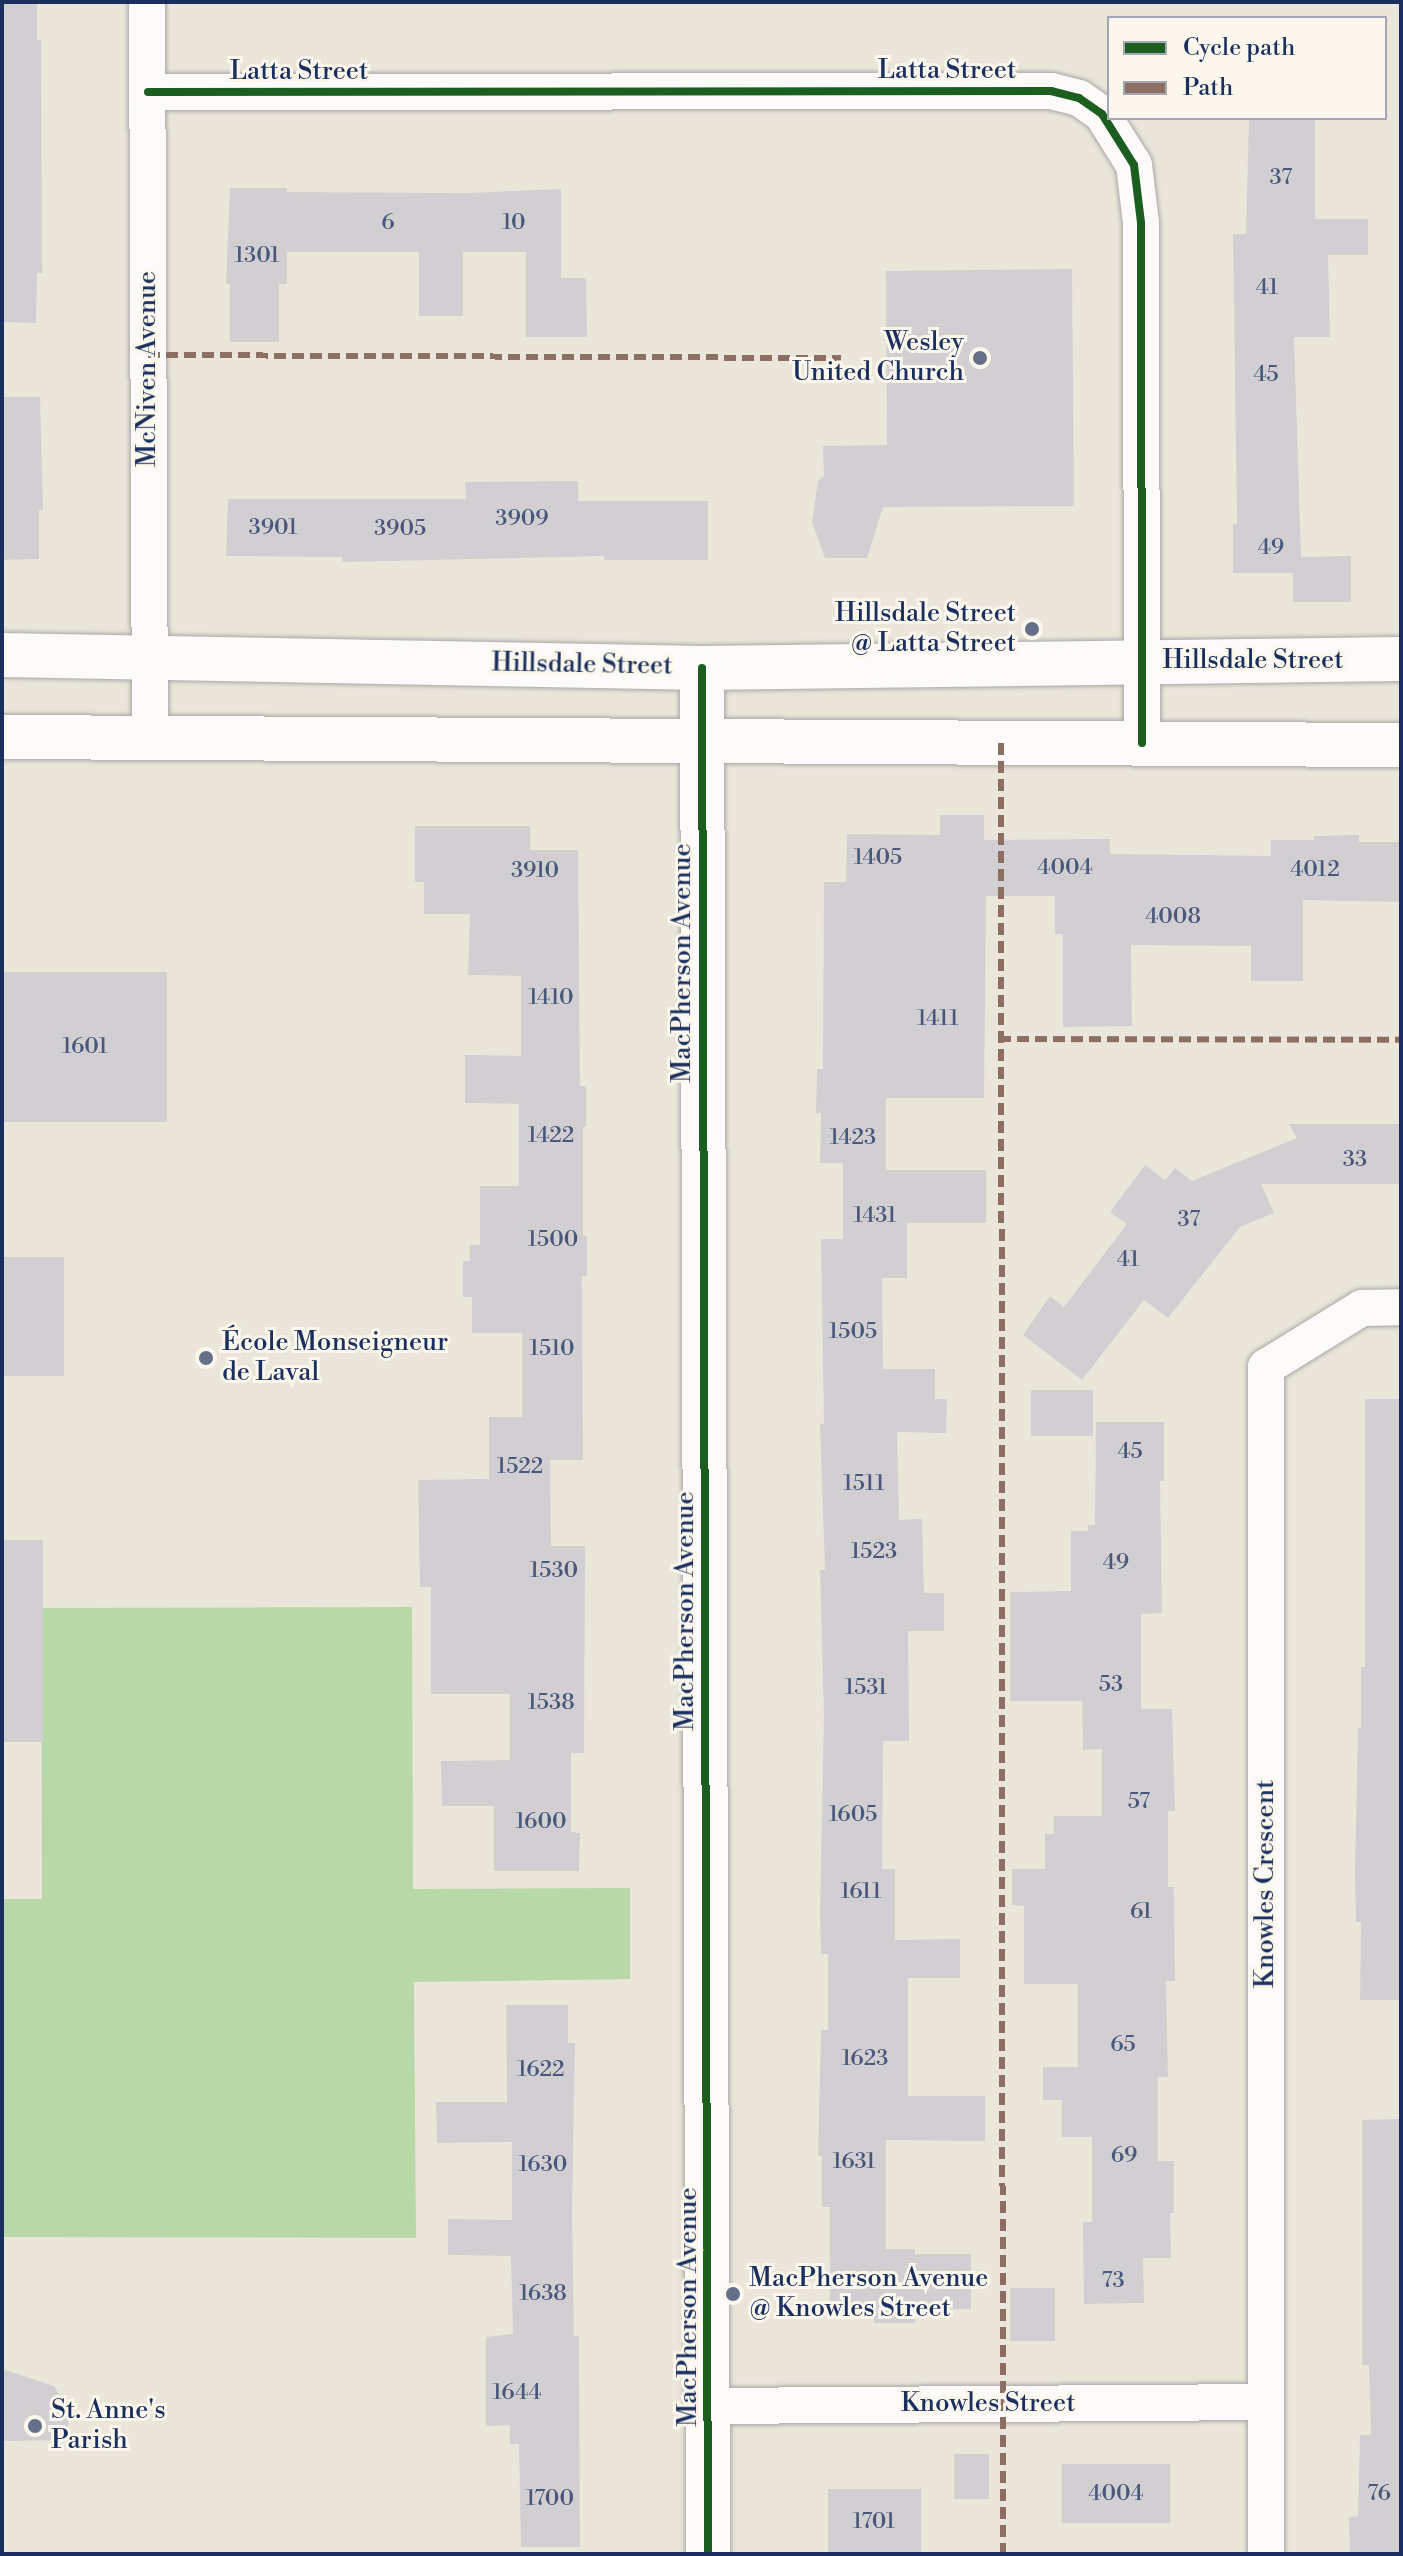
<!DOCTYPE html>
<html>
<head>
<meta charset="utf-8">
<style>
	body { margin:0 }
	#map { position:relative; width:1403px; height:2556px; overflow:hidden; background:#ebe6da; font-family:"Libre Bodoni",serif }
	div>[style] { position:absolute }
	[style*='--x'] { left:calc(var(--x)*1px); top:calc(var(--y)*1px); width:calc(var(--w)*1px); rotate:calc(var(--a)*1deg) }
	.green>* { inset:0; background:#b9d8a8 }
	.building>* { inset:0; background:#d2cfd3; transform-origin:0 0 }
	.roads { filter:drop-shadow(0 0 2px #a8a8a7) drop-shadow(0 0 2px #a8a8a7) }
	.minor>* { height:36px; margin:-18px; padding:0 18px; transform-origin:18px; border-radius:18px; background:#fcfbf9 }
	.tertiary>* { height:44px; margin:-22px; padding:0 22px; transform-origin:22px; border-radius:22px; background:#fcfbf9 }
	.quiet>* { height:6px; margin-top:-3px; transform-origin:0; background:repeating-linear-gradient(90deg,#8d6e63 0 12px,transparent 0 18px) }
	.cycleway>* { height:8px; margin:-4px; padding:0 4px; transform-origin:4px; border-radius:4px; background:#1b5e20 }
	.dots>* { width:22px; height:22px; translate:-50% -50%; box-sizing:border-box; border:4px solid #fbf7ec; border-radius:50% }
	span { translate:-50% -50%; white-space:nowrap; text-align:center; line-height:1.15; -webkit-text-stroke:6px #fbf7ec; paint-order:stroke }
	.number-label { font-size:22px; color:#49577b }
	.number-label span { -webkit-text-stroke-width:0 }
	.street-label { font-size:26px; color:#1b2f5e }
	.poi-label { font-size:26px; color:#1b2f5e }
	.right { translate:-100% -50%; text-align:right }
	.left { translate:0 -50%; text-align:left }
	.frame { position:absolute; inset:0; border:4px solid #1b2f5e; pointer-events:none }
	.legend { position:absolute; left:1107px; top:16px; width:280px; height:104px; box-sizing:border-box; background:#fbf7ec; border:2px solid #a1a7b3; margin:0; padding:10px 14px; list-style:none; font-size:24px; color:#1b2f5e }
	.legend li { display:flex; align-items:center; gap:16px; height:40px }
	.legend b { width:40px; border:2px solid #a1a7b3 }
</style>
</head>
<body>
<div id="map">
	<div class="green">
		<div style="clip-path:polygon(412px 1607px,413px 1889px,630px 1888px,630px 1979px,414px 1982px,416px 2238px,2px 2237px,2px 1899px,42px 1899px,41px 1608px)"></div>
	</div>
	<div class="building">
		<div style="clip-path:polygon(2px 2px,37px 2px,37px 40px,41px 40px,42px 273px,37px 273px,36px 323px,2px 322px)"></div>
		<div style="clip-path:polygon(1249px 118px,1315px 118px,1315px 219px,1368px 219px,1368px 255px,1328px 255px,1330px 337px,1294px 337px,1301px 557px,1351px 556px,1351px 602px,1293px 602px,1293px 573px,1233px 573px,1233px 524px,1237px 524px,1233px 234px,1246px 234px)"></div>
		<div style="clip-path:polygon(230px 188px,287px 188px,287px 192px,467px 193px,561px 189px,561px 278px,586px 278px,587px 337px,526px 337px,526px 252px,463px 252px,463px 316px,419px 316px,419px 252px,287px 252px,287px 284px,279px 284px,279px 342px,230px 342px,230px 284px,226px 284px)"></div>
		<div style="clip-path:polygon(1072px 269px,1074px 506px,883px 507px,867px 558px,825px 558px,812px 522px,818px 481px,824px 476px,823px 446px,887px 445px,886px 271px)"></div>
		<div style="clip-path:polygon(2px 397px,40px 397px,43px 510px,39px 510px,39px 559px,2px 560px)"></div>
		<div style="clip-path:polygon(578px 481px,578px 501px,708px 501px,708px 560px,604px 560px,604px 556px,342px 562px,342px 557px,226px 556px,228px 499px,466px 499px,465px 482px)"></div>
		<div style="clip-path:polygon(940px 815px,984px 815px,984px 840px,1110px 839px,1110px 854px,1271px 856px,1271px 840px,1314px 840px,1314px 836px,1359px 835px,1359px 842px,1401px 842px,1401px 902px,1303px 900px,1303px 981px,1251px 981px,1251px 946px,1131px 945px,1132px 1026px,1063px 1027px,1063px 934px,1055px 934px,1055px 896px,986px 896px,984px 1098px,886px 1098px,886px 1170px,986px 1170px,986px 1223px,907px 1223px,907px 1278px,882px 1278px,883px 1369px,935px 1369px,935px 1399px,947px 1399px,946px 1433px,897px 1432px,899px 1520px,922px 1519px,924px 1593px,944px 1593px,944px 1631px,908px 1631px,909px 1741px,883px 1741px,882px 1869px,895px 1869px,895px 1940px,960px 1939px,960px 1978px,908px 1978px,908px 2096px,985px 2096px,985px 2141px,886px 2140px,886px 2249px,915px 2249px,915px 2254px,971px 2254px,971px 2309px,915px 2309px,915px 2323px,874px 2323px,874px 2316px,830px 2316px,830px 2207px,822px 2207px,822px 2156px,818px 2156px,821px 2030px,828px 2030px,828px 1954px,821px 1954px,820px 1914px,824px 1716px,820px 1570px,825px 1570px,820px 1424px,824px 1424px,821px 1239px,843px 1239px,843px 1163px,820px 1163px,821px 1113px,816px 1113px,817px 1069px,823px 1069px,824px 882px,846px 882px,847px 834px,940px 835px)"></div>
		<div style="clip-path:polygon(415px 826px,530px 826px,530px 850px,578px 850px,580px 1086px,586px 1086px,586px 1127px,583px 1127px,583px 1236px,587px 1236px,587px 1276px,582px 1276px,583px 1460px,550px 1460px,551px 1546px,585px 1546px,584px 1753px,571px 1753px,571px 1832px,580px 1833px,579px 1871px,494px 1871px,494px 1806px,442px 1806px,441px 1761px,510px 1760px,510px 1694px,431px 1694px,431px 1587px,420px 1587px,418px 1480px,489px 1479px,489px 1417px,522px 1417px,522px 1333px,472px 1333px,472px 1297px,463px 1297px,463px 1261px,470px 1261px,470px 1245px,480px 1245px,480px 1186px,519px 1186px,519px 1104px,465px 1103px,465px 1055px,521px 1056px,521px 976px,468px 975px,470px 914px,424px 914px,424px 882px,415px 882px)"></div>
		<div style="left:2px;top:972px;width:165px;height:150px"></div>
		<div style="clip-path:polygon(1289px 1124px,1401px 1124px,1401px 1184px,1261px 1184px,1274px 1213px,1240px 1227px,1168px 1318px,1144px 1300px,1082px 1380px,1023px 1335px,1050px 1296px,1064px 1307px,1127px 1224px,1110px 1212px,1145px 1165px,1165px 1180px,1175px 1168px,1192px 1181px,1297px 1138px)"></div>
		<div style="left:2px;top:1257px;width:62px;height:119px"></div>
		<div style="left:1093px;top:1390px;width:46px;height:62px;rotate:90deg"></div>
		<div style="clip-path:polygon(1365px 1399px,1401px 1399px,1401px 2000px,1360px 2000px,1361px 1922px,1356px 1922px,1355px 1871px,1358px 1728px,1361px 1728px,1361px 1667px,1365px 1667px)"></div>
		<div style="clip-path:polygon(1096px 1422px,1164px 1422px,1164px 1481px,1160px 1481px,1162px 1613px,1141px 1614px,1141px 1709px,1172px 1709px,1175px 1811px,1168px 1811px,1168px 1887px,1174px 1887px,1175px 1981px,1166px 1981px,1168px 2077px,1158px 2077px,1158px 2161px,1174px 2161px,1174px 2213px,1170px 2213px,1171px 2258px,1143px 2258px,1144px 2303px,1084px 2304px,1083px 2222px,1092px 2222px,1092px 2137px,1062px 2137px,1062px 2100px,1043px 2100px,1043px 2067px,1078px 2067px,1078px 1984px,1024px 1984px,1024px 1906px,1012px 1905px,1012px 1869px,1045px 1869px,1045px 1834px,1054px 1834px,1054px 1816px,1102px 1816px,1102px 1749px,1083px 1750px,1082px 1701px,1010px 1701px,1010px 1592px,1071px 1591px,1071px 1531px,1088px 1531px,1088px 1525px,1095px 1525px)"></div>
		<div style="left:2px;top:1540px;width:41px;height:202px"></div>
		<div style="clip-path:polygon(506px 2005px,568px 2005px,568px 2043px,575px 2043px,572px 2213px,574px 2336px,579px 2336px,580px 2547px,521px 2547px,519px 2444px,510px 2444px,510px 2425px,486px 2426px,486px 2337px,513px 2334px,511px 2256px,448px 2255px,448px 2219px,512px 2220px,512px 2142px,437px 2143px,436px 2102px,507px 2102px)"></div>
		<div style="clip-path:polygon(1401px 2119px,1401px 2554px,1350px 2554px,1349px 2517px,1358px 2516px,1360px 2435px,1371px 2435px,1369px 2365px,1362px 2365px,1362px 2120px)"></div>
		<div style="left:1010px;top:2288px;width:45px;height:53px"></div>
		<div style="clip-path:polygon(2px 2369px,54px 2386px,68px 2411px,68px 2440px,2px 2441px)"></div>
		<div style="left:954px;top:2454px;width:35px;height:45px"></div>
		<div style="left:1170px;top:2464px;width:59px;height:108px;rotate:90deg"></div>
		<div style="left:828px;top:2489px;width:93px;height:65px"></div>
	</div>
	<div class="roads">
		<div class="minor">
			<div style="--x:147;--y:2;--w:734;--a:89.77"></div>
			<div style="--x:148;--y:92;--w:903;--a:-0.06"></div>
			<div style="--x:1051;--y:91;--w:29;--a:14"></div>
			<div style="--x:1079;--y:98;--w:28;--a:35"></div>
			<div style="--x:1102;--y:114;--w:60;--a:57.9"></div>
			<div style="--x:1134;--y:165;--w:58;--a:83.1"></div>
			<div style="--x:1141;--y:223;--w:520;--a:89.89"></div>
			<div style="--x:710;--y:2406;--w:556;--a:-0.41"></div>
			<div style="--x:1266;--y:2554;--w:1187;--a:-90"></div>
			<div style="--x:1266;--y:1367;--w:113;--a:-31.6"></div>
			<div style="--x:1362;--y:1308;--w:39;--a:-1"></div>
		</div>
		<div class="tertiary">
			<div style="--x:2;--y:655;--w:700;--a:1.06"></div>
			<div style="--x:702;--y:668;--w:699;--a:-0.74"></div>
			<div style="--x:702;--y:668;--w:1886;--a:89.82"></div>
			<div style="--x:2;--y:737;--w:1399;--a:0.33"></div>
		</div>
	</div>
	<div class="quiet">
		<div style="--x:148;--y:355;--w:693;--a:0.25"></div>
		<div style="--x:1001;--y:743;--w:1811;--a:89.94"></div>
		<div style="--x:999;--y:1039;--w:402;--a:0.1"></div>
	</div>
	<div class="cycleway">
		<div style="--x:148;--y:92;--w:903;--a:-0.06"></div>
		<div style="--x:1051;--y:91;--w:29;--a:14"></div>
		<div style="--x:1079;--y:98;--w:28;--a:35"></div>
		<div style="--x:1102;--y:114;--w:60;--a:57.9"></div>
		<div style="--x:1134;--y:165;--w:58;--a:83.1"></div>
		<div style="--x:1141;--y:223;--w:520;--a:89.89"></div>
		<div style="--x:702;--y:668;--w:1886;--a:89.82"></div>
	</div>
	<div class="dots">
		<div style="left:980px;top:358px;background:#646f89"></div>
		<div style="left:1032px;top:629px;background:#646f89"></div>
		<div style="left:206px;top:1358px;background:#646f89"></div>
		<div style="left:733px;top:2294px;background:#646f89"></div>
		<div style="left:35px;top:2426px;background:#646f89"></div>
	</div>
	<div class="number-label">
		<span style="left:1281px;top:178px">37</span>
		<span style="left:388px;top:223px">6</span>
		<span style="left:514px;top:223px">10</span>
		<span style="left:257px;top:256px">1301</span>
		<span style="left:1267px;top:288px">41</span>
		<span style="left:1266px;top:375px">45</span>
		<span style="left:522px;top:519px">3909</span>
		<span style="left:273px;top:528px">3901</span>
		<span style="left:400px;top:529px">3905</span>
		<span style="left:1271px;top:548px">49</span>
		<span style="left:878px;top:858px">1405</span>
		<span style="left:1065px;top:868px">4004</span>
		<span style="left:1315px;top:870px">4012</span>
		<span style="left:535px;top:871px">3910</span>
		<span style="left:1173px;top:917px">4008</span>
		<span style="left:551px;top:998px">1410</span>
		<span style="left:938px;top:1019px">1411</span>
		<span style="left:85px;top:1047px">1601</span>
		<span style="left:551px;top:1136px">1422</span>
		<span style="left:853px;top:1138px">1423</span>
		<span style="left:1355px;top:1160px">33</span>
		<span style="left:875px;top:1216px">1431</span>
		<span style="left:1189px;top:1220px">37</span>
		<span style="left:553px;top:1240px">1500</span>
		<span style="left:1128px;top:1260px">41</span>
		<span style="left:853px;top:1332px">1505</span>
		<span style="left:552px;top:1349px">1510</span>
		<span style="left:1130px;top:1452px">45</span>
		<span style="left:520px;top:1467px">1522</span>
		<span style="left:864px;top:1484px">1511</span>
		<span style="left:874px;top:1552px">1523</span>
		<span style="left:1116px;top:1563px">49</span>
		<span style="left:554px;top:1571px">1530</span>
		<span style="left:1111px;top:1685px">53</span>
		<span style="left:866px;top:1688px">1531</span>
		<span style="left:551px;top:1703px">1538</span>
		<span style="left:1139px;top:1802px">57</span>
		<span style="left:853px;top:1815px">1605</span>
		<span style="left:541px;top:1822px">1600</span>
		<span style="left:861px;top:1892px">1611</span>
		<span style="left:1141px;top:1912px">61</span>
		<span style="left:1123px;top:2045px">65</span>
		<span style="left:865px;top:2059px">1623</span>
		<span style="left:541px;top:2070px">1622</span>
		<span style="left:1124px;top:2156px">69</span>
		<span style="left:854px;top:2162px">1631</span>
		<span style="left:543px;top:2165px">1630</span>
		<span style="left:1113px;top:2281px">73</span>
		<span style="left:543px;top:2294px">1638</span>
		<span style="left:517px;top:2393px">1644</span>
		<span style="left:1116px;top:2494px">4004</span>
		<span style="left:1379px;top:2494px">76</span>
		<span style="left:550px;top:2499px">1700</span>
		<span style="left:874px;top:2522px">1701</span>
	</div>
	<div class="street-label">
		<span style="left:947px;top:71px">Latta Street</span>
		<span style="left:299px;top:72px">Latta Street</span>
		<span style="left:148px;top:369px;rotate:-90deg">McNiven Avenue</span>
		<span style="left:1253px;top:661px">Hillsdale Street</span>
		<span style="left:582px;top:665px;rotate:1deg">Hillsdale Street</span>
		<span style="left:683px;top:963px;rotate:-90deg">MacPherson Avenue</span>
		<span style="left:686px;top:1611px;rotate:-90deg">MacPherson Avenue</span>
		<span style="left:1266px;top:1884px;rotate:-90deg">Knowles Crescent</span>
		<span style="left:689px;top:2307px;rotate:-90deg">MacPherson Avenue</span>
		<span style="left:988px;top:2404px">Knowles Street</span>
	</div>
	<div class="poi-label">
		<span class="right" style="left:964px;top:358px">Wesley<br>United Church</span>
		<span class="right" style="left:1016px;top:629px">Hillsdale Street<br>@ Latta Street</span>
		<span class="left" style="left:222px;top:1358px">École Monseigneur<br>de Laval</span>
		<span class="left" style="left:749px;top:2294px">MacPherson Avenue<br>@ Knowles Street</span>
		<span class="left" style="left:51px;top:2426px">St. Anne's<br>Parish</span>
	</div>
	<div class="frame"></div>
	<ul class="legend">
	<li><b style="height:10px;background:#1b5e20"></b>Cycle path</li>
	<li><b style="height:10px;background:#8d6e63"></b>Path</li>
	</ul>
</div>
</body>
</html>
